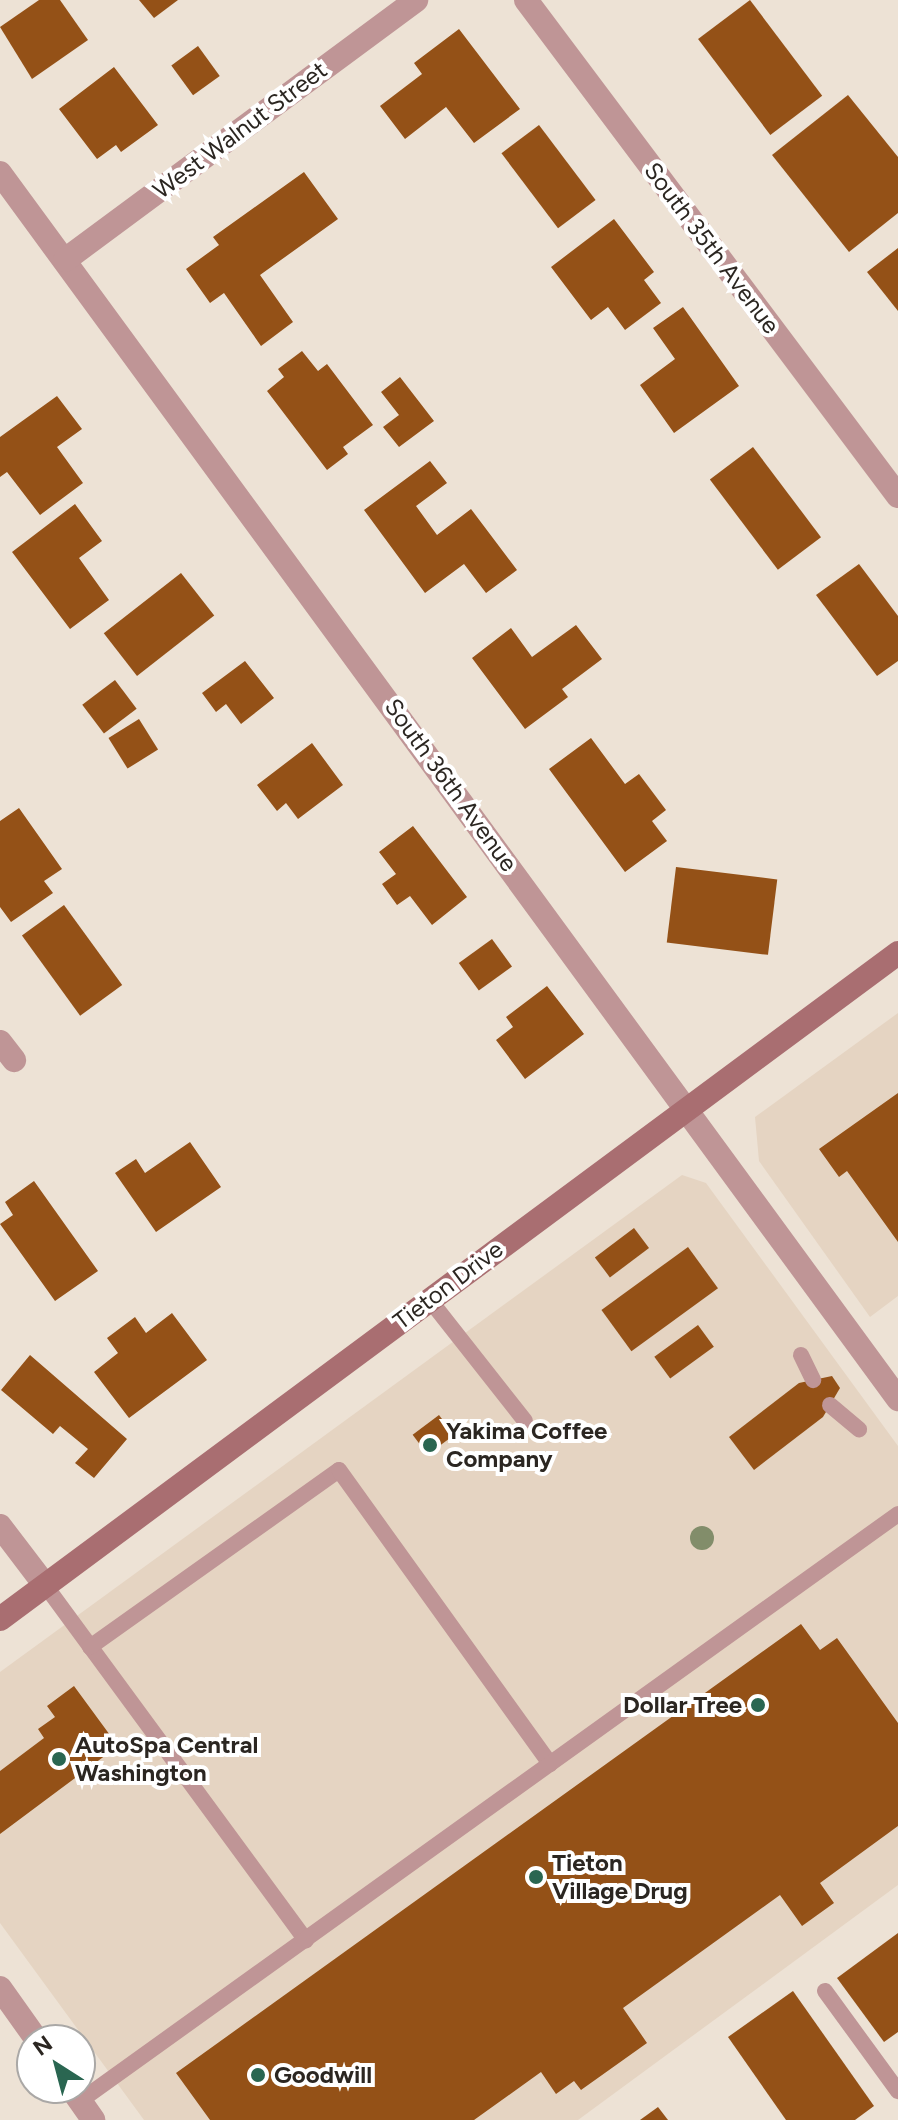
<!DOCTYPE html>
<html>
<head>
<meta charset="utf-8">
<style>
	body { margin:0 }
	#map { position:relative; width:898px; height:2120px; overflow:hidden; background:#ede2d5; font-family:Figtree,sans-serif }
	div>[style] { position:absolute }
	[style*='--x'] { left:calc(var(--x)*1px); top:calc(var(--y)*1px); width:calc(var(--w)*1px); rotate:calc(var(--a)*1deg) }
	.built>* { inset:0; background:#e5d4c2 }
	.building>* { inset:0; background:#945117; transform-origin:0 0 }
	.lane>* { height:16px; margin:-8px; padding:0 8px; transform-origin:8px; border-radius:8px; background:#bf9596 }
	.street>* { height:24px; margin:-12px; padding:0 12px; transform-origin:12px; border-radius:12px; background:#bf9596 }
	.secondary>* { height:24px; margin:-12px; padding:0 12px; transform-origin:12px; border-radius:12px; background:#a96e71 }
	.trees>* { width:24px; height:24px; margin:-12px; border-radius:50%; background:#828d6a }
	.dots>* { width:22px; height:22px; translate:-50% -50%; box-sizing:border-box; border:4px solid #fff; border-radius:50% }
	span { translate:-50% -50%; white-space:nowrap; text-align:center; line-height:1.15; -webkit-text-stroke:8px #fff; paint-order:stroke }
	.street-label { font-size:24px; color:#2b2621 }
	.poi-label { font-size:24px; color:#2b2621; font-weight:700 }
	.left { translate:0 -50%; text-align:left }
	.right { translate:-100% -50%; text-align:right }
	.north { position:absolute; left:16px; top:2024px; width:80px; height:80px; box-sizing:border-box; background:#fff; border:2px solid #aaa8a6; border-radius:50%; rotate:324deg; font-size:22px; font-weight:700; line-height:32px; text-align:center; color:#2b2621 }
	.north::after { content:''; display:block; margin:auto; width:28px; height:36px; background:#2a6651; clip-path:polygon(50% 0,100% 100%,50% 72%,0 100%) }
</style>
</head>
<body>
<div id="map">
	<div class="built">
		<div style="clip-path:polygon(898px 1013px,898px 1296px,870px 1317px,759px 1161px,755px 1117px)"></div>
		<div style="clip-path:polygon(682px 1175px,706px 1183px,898px 1446px,898px 1885px,578px 2120px,144px 2120px,0 1923px,0 1672px)"></div>
	</div>
	<div class="building">
		<div style="clip-path:polygon(39px 0,60px 0,88px 40px,32px 79px,0 27px)"></div>
		<div style="clip-path:polygon(139px 0,178px 0,154px 18px)"></div>
		<div style="left:750px;top:0;width:120px;height:65px;rotate:53deg"></div>
		<div style="clip-path:polygon(459px 29px,520px 109px,474px 143px,446px 107px,405px 139px,380px 106px,422px 74px,414px 63px)"></div>
		<div style="left:198px;top:46px;width:37px;height:33px;rotate:54deg"></div>
		<div style="clip-path:polygon(114px 67px,158px 125px,121px 152px,116px 145px,97px 159px,59px 109px)"></div>
		<div style="clip-path:polygon(848px 95px,898px 157px,898px 213px,849px 252px,772px 155px)"></div>
		<div style="left:539px;top:125px;width:94px;height:47px;rotate:53deg"></div>
		<div style="clip-path:polygon(304px 172px,338px 219px,260px 275px,293px 322px,261px 346px,224px 293px,210px 303px,186px 269px,219px 245px,213px 237px)"></div>
		<div style="clip-path:polygon(614px 219px,654px 272px,644px 280px,661px 303px,625px 330px,608px 307px,591px 320px,551px 267px)"></div>
		<div style="clip-path:polygon(898px 248px,898px 311px,867px 272px)"></div>
		<div style="clip-path:polygon(683px 307px,739px 386px,674px 433px,640px 385px,675px 359px,653px 328px)"></div>
		<div style="clip-path:polygon(302px 351px,318px 371px,327px 364px,373px 425px,343px 447px,348px 454px,327px 470px,267px 391px,284px 377px,278px 369px)"></div>
		<div style="clip-path:polygon(400px 377px,434px 421px,399px 447px,383px 427px,399px 415px,381px 392px)"></div>
		<div style="clip-path:polygon(57px 396px,82px 429px,57px 447px,83px 483px,40px 515px,7px 472px,0 477px,0 437px)"></div>
		<div style="left:753px;top:447px;width:113px;height:54px;rotate:53deg"></div>
		<div style="clip-path:polygon(430px 461px,447px 483px,416px 506px,437px 535px,471px 509px,517px 570px,486px 593px,464px 564px,425px 593px,364px 510px)"></div>
		<div style="clip-path:polygon(75px 504px,102px 541px,79px 558px,109px 600px,70px 629px,12px 552px)"></div>
		<div style="clip-path:polygon(859px 564px,898px 616px,898px 661px,877px 676px,816px 595px)"></div>
		<div style="left:181px;top:573px;width:54px;height:98px;rotate:52deg"></div>
		<div style="clip-path:polygon(576px 625px,602px 659px,562px 689px,568px 697px,525px 729px,472px 658px,511px 628px,532px 657px)"></div>
		<div style="clip-path:polygon(245px 661px,274px 698px,241px 724px,226px 704px,216px 712px,202px 693px)"></div>
		<div style="left:115px;top:680px;width:36px;height:41px;rotate:53deg"></div>
		<div style="left:139px;top:719px;width:36px;height:36px;rotate:58deg"></div>
		<div style="clip-path:polygon(591px 738px,625px 784px,639px 774px,666px 810px,652px 821px,667px 841px,625px 872px,549px 769px)"></div>
		<div style="clip-path:polygon(312px 743px,343px 785px,298px 819px,286px 803px,277px 811px,257px 785px)"></div>
		<div style="clip-path:polygon(19px 808px,62px 869px,44px 881px,53px 893px,11px 922px,0 907px,0 821px)"></div>
		<div style="clip-path:polygon(413px 826px,467px 897px,432px 925px,410px 896px,397px 905px,382px 884px,396px 874px,379px 852px)"></div>
		<div style="left:676px;top:867px;width:102px;height:76px;rotate:7deg"></div>
		<div style="left:64px;top:905px;width:99px;height:52px;rotate:54deg"></div>
		<div style="left:492px;top:939px;width:34px;height:41px;rotate:54deg"></div>
		<div style="clip-path:polygon(547px 986px,584px 1034px,525px 1079px,496px 1040px,513px 1027px,506px 1017px)"></div>
		<div style="clip-path:polygon(898px 1093px,898px 1242px,847px 1171px,839px 1177px,819px 1149px)"></div>
		<div style="clip-path:polygon(190px 1142px,221px 1187px,156px 1232px,115px 1173px,136px 1159px,145px 1173px)"></div>
		<div style="clip-path:polygon(34px 1181px,98px 1271px,55px 1301px,0 1224px,13px 1215px,5px 1202px)"></div>
		<div style="left:634px;top:1228px;width:25px;height:49px;rotate:53deg"></div>
		<div style="left:688px;top:1247px;width:51px;height:107px;rotate:54deg"></div>
		<div style="clip-path:polygon(172px 1313px,207px 1360px,129px 1418px,94px 1372px,118px 1353px,107px 1338px,135px 1317px,146px 1333px)"></div>
		<div style="left:698px;top:1325px;width:27px;height:54px;rotate:54deg"></div>
		<div style="clip-path:polygon(30px 1355px,127px 1439px,94px 1478px,75px 1463px,88px 1449px,60px 1426px,53px 1434px,1px 1390px)"></div>
		<div style="clip-path:polygon(832px 1376px,840px 1388px,823px 1417px,754px 1470px,729px 1437px,799px 1383px)"></div>
		<div style="left:439px;top:1415px;width:25px;height:33px;rotate:53deg"></div>
		<div style="clip-path:polygon(801px 1624px,820px 1650px,837px 1638px,898px 1723px,898px 1826px,820px 1883px,834px 1903px,802px 1926px,780px 1895px,623px 2008px,647px 2043px,581px 2090px,574px 2081px,556px 2094px,541px 2072px,474px 2120px,210px 2120px,176px 2073px)"></div>
		<div style="clip-path:polygon(74px 1686px,118px 1746px,0 1834px,0 1771px,44px 1738px,38px 1729px,55px 1717px,47px 1706px)"></div>
		<div style="clip-path:polygon(898px 1933px,898px 2032px,884px 2042px,837px 1978px)"></div>
		<div style="clip-path:polygon(793px 1991px,874px 2106px,855px 2120px,786px 2120px,728px 2037px)"></div>
		<div style="clip-path:polygon(658px 2107px,668px 2120px,640px 2120px)"></div>
	</div>
	<div class="lane">
		<div style="--x:429;--y:1299;--w:155;--a:51.8"></div>
		<div style="--x:801;--y:1355;--w:28;--a:64"></div>
		<div style="--x:830;--y:1405;--w:38;--a:40"></div>
		<div style="--x:45;--y:1585;--w:441;--a:53.7"></div>
		<div style="--x:90;--y:1647;--w:305;--a:-35.4"></div>
		<div style="--x:339;--y:1470;--w:362;--a:54.3"></div>
		<div style="--x:825;--y:1991;--w:124;--a:53.9"></div>
		<div style="--x:80;--y:2101;--w:1007;--a:-35.66"></div>
	</div>
	<div class="street">
		<div style="--x:526;--y:0;--w:620;--a:53.13"></div>
		<div style="--x:0;--y:173;--w:1520;--a:53.78"></div>
		<div style="--x:65;--y:260;--w:437;--a:-36.5"></div>
		<div style="--x:0;--y:1042;--w:23;--a:52"></div>
		<div style="--x:0;--y:1526;--w:74;--a:52.7"></div>
		<div style="--x:0;--y:1988;--w:64;--a:54.6"></div>
		<div style="--x:71;--y:2088;--w:39;--a:55"></div>
	</div>
	<div class="secondary">
		<div style="--x:0;--y:1619;--w:1118;--a:-36.56"></div>
	</div>
	<div class="trees">
		<div style="left:702px;top:1538px"></div>
	</div>
	<div class="dots">
		<div style="left:430px;top:1445px;background:#2a6651"></div>
		<div style="left:758px;top:1705px;background:#2a6651"></div>
		<div style="left:59px;top:1759px;background:#2a6651"></div>
		<div style="left:536px;top:1877px;background:#2a6651"></div>
		<div style="left:258px;top:2075px;background:#2a6651"></div>
	</div>
	<div class="street-label">
		<span style="left:240px;top:130px;rotate:-37deg">West Walnut Street</span>
		<span style="left:712px;top:248px;rotate:53deg">South 35th Avenue</span>
		<span style="left:451px;top:785px;rotate:54deg">South 36th Avenue</span>
		<span style="left:448px;top:1285px;rotate:-37deg">Tieton Drive</span>
	</div>
	<div class="poi-label">
		<span class="left" style="left:446px;top:1445px">Yakima Coffee<br>Company</span>
		<span class="right" style="left:742px;top:1705px">Dollar Tree</span>
		<span class="left" style="left:75px;top:1759px">AutoSpa Central<br>Washington</span>
		<span class="left" style="left:552px;top:1877px">Tieton<br>Village Drug</span>
		<span class="left" style="left:274px;top:2075px">Goodwill</span>
	</div>
	<div class="north">N</div>
</div>
</body>
</html>
